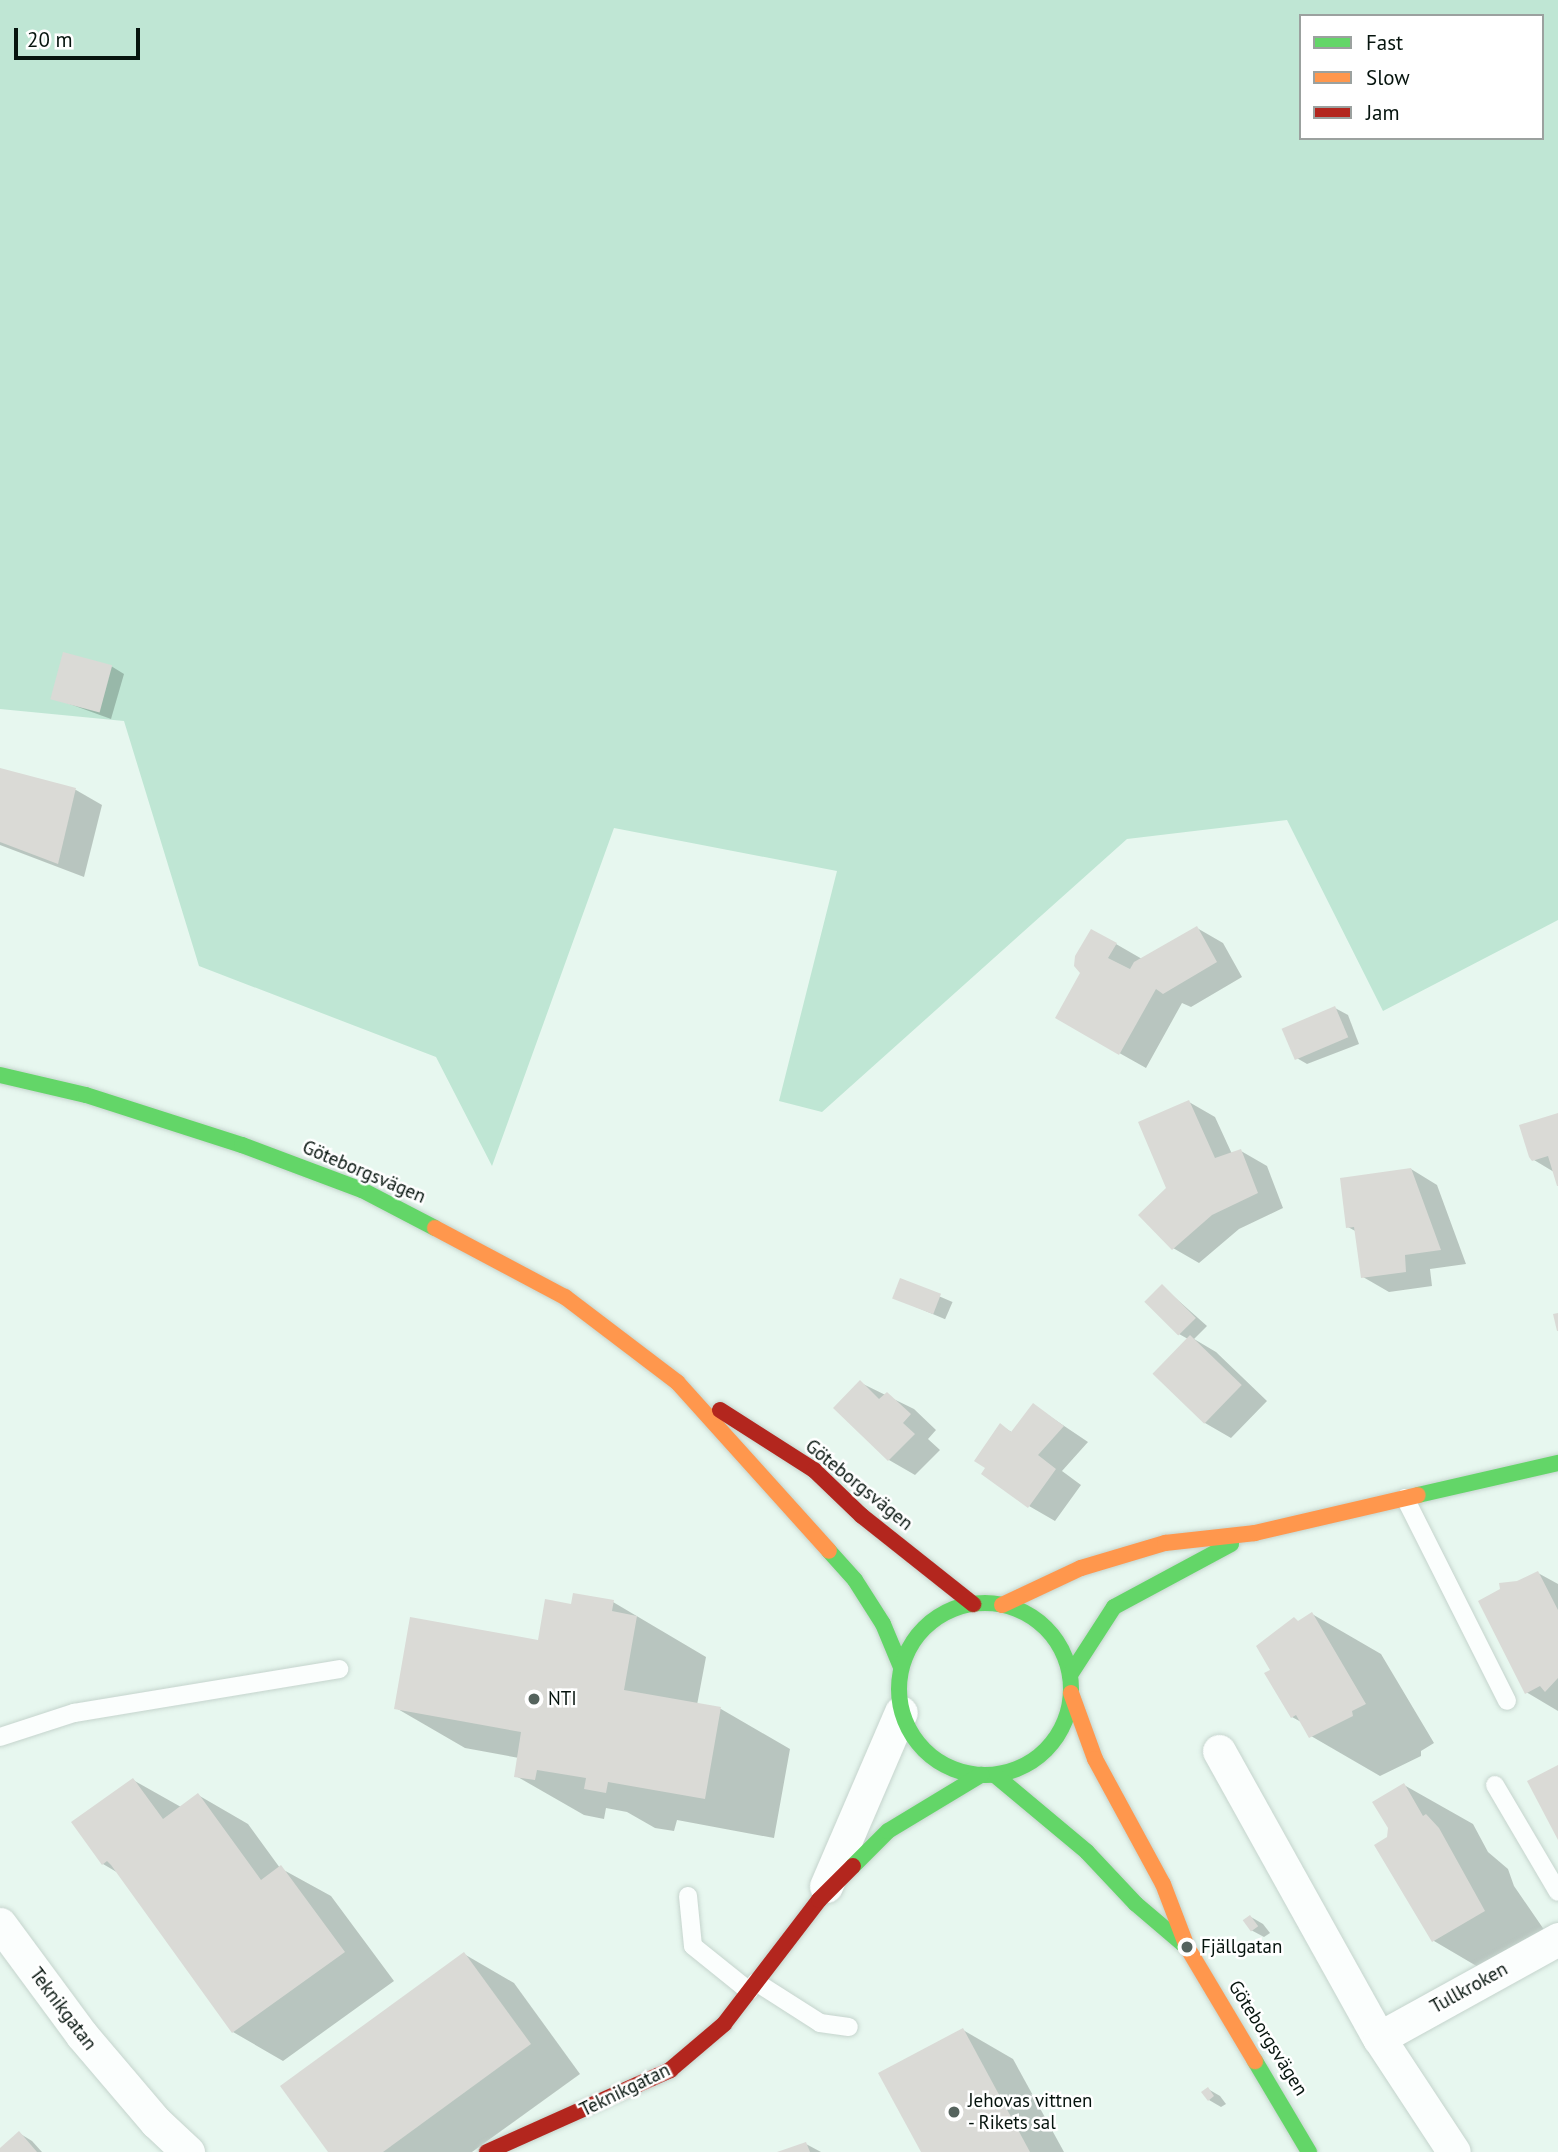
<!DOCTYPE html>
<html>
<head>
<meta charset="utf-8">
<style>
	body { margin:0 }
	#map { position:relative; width:1558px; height:2152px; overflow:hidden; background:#e7f7ef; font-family:"PT Sans",sans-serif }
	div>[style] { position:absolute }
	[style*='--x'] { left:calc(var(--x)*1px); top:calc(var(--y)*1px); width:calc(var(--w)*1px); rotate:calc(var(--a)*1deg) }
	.green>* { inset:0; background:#bfe6d4 }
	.shadow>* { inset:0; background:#0003; transform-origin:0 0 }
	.building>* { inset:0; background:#dadad6; transform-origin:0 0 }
	.roads { filter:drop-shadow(0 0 2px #c5d4cd) drop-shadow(0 0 2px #c5d4cd) }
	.lane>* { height:18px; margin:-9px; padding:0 9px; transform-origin:9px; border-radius:9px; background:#fbfefd }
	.street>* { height:33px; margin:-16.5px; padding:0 16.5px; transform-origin:16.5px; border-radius:16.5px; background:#fbfefd }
	.fast>* { height:16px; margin:-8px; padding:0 8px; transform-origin:8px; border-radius:8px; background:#63d668 }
	.fast>.ring { margin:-8px; padding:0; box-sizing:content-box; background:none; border:16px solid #63d668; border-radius:50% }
	.slow>* { height:16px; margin:-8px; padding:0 8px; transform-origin:8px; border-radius:8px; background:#ff974d }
	.jam>* { height:16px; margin:-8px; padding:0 8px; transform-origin:8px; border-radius:8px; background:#b3261e }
	.dots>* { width:19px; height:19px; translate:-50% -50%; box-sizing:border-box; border:4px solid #fff; border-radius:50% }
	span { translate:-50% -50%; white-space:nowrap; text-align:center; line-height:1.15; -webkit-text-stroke:5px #fff; paint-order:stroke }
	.street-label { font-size:19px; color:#06140e }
	.poi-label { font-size:19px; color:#06140e }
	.left { translate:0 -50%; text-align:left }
	.legend { position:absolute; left:1299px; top:14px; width:245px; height:126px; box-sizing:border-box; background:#fff; border:2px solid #9ba19f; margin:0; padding:9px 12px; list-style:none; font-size:21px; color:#06140e }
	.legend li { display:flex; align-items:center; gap:14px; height:35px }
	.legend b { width:35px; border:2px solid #9ba19f }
	.scale { position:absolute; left:14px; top:28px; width:126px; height:32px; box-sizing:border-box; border:4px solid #06140e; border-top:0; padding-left:9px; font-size:21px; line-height:24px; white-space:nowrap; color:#06140e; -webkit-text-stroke:5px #fff; paint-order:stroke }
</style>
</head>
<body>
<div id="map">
	<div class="green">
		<div style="clip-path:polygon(evenodd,0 0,1558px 0,1558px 920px,1383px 1011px,1287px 820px,1127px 839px,822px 1112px,779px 1101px,837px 871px,614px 828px,492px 1166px,436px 1057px,199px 966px,124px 721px,0 709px,0 0,1301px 16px,1542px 16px,1542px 138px,1301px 138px,1301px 16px)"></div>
	</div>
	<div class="shadow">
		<div style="clip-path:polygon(111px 666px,124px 674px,111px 719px,53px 698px)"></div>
		<div style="clip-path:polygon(1px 771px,76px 790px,102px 805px,84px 877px,0 845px)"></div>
		<div style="clip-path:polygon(1197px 928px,1223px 943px,1242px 977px,1191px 1007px,1182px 1003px,1146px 1068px,1057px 1018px,1116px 944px,1142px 959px)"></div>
		<div style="clip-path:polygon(1335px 1008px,1348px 1015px,1359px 1044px,1307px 1064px,1295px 1057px)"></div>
		<div style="clip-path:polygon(1189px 1102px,1215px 1117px,1232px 1154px,1241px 1151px,1267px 1166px,1283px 1208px,1239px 1229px,1199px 1263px,1173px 1248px,1168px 1188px)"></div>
		<div style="clip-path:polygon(1558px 1115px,1558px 1182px,1554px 1172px,1534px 1160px)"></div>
		<div style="clip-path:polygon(1411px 1169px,1437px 1185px,1466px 1264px,1430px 1269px,1432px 1286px,1389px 1292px,1363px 1277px,1357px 1232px,1348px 1227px)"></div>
		<div style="left:901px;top:1280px;width:56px;height:19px;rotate:23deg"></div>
		<div style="clip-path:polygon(1162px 1286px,1207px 1326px,1194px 1339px,1216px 1352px,1267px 1401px,1231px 1438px,1205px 1423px,1188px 1339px,1179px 1334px)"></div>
		<div style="clip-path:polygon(861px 1383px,914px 1409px,936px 1430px,928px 1439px,940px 1450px,915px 1475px,889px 1460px)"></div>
		<div style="clip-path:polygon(1033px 1405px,1088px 1442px,1062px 1471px,1081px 1485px,1055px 1521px,1029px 1506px,1000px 1425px,1013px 1433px)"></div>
		<div style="clip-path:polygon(1538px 1573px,1558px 1584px,1558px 1711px,1526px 1692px,1517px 1583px)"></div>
		<div style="clip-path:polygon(613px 1602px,706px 1657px,697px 1705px,721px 1709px,790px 1749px,774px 1838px,677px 1820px,674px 1831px,655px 1828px,627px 1812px,606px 1808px,604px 1819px,584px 1815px,516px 1776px,519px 1758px,465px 1748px,396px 1708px,539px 1642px,572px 1606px)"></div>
		<div style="clip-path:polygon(1312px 1614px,1381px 1654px,1434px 1743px,1421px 1751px,1421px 1756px,1380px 1776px,1311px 1736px,1303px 1723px,1292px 1717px,1272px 1670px)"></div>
		<div style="clip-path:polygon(133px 1780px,181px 1807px,198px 1795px,248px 1824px,280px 1868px,331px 1896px,394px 1981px,283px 2061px,233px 2032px,120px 1874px,103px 1864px,74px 1823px)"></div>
		<div style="clip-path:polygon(1404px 1785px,1473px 1824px,1488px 1852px,1508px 1869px,1514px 1886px,1547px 1934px,1502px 1981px,1434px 1941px,1389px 1838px)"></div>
		<div style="clip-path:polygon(1251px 1917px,1263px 1924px,1270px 1933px,1264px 1937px,1251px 1930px)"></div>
		<div style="clip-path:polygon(464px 1954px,514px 1983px,580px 2074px,472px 2152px,330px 2152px)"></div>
		<div style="clip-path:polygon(963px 2030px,1013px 2059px,1064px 2152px,923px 2152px)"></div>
		<div style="clip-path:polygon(1208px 2089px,1220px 2096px,1226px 2104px,1221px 2107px,1209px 2100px)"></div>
		<div style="clip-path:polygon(19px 2133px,32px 2141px,42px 2152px,0 2152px)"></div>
		<div style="clip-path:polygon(806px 2144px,821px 2152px,781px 2152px)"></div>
	</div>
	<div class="building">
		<div style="left:63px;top:652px;width:51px;height:49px;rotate:15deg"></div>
		<div style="clip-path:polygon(0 768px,76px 788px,58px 864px,0 842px)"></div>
		<div style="clip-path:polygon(1197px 926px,1217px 962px,1163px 994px,1156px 989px,1119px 1055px,1055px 1018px,1080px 973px,1074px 966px,1075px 956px,1091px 929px,1117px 943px,1108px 958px,1130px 969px,1134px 962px)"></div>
		<div style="left:1335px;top:1006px;width:34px;height:58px;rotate:67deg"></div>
		<div style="clip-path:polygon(1189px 1100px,1215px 1158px,1241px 1149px,1258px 1193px,1212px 1215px,1172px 1250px,1138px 1215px,1166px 1188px,1138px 1122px)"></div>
		<div style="clip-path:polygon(1558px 1113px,1558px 1186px,1557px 1186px,1548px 1156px,1532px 1161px,1529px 1157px,1519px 1125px)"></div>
		<div style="clip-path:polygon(1411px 1168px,1441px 1250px,1405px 1255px,1406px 1272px,1361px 1278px,1354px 1227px,1346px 1228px,1340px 1178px)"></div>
		<div style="left:900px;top:1278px;width:44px;height:22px;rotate:21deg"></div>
		<div style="left:1162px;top:1284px;width:48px;height:25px;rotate:45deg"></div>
		<div style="clip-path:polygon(1558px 1313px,1558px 1331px,1557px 1331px,1553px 1314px)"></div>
		<div style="left:1190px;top:1335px;width:72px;height:54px;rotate:44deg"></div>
		<div style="clip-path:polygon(860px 1380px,879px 1399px,887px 1392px,911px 1414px,903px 1423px,915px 1434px,888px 1461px,833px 1408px)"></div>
		<div style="clip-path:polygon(1033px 1403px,1064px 1426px,1038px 1455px,1056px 1469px,1028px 1508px,981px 1474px,985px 1468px,974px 1461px,1000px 1423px,1011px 1432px)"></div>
		<div style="clip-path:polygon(1538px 1571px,1558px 1610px,1558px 1678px,1545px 1692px,1540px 1686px,1525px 1694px,1478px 1601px,1500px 1589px,1499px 1583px,1517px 1581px)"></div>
		<div style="clip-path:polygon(573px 1593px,614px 1600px,612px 1611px,637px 1616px,624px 1690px,721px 1707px,705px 1799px,608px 1782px,606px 1793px,584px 1789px,586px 1778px,537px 1770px,535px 1780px,514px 1777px,521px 1732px,394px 1709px,410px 1617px,538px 1640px,545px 1599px,571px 1604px)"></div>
		<div style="clip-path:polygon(1312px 1612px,1366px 1704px,1352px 1711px,1353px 1716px,1309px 1738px,1296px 1715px,1291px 1718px,1264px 1673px,1270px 1670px,1256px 1646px,1294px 1617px,1298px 1621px)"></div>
		<div style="clip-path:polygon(1558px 1765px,1558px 1840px,1527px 1781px)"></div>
		<div style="clip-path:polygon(133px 1778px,163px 1819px,198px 1793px,261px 1880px,281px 1865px,345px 1952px,232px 2033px,111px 1865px,107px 1861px,102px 1865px,71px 1822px)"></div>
		<div style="clip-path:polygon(1404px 1783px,1423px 1816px,1426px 1814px,1439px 1828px,1485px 1911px,1432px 1942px,1374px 1845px,1387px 1837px,1388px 1828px,1372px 1802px)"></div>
		<div style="left:1250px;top:1915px;width:14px;height:9px;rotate:54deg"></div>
		<div style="clip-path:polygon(464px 1952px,531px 2044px,383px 2152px,328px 2152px,280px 2086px)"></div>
		<div style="clip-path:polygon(963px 2028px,1030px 2152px,921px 2152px,878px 2073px)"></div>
		<div style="clip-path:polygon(1208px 2087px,1214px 2096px,1208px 2101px,1201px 2092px)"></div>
		<div style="clip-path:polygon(19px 2131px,37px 2152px,0 2152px,0 2148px)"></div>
		<div style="clip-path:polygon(806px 2142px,810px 2152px,777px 2152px)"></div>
	</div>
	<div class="roads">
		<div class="lane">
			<div style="--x:1405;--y:1498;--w:227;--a:63.3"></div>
			<div style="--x:0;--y:1737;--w:78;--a:-18"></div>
			<div style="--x:74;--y:1713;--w:269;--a:-9.4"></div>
			<div style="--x:1495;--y:1785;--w:124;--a:59.5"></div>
			<div style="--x:688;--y:1896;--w:50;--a:84.3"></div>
			<div style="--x:693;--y:1946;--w:72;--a:38.8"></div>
			<div style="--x:756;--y:1982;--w:76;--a:32.6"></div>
			<div style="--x:820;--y:2023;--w:29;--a:8"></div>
		</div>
		<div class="street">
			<div style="--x:1219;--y:1751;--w:329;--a:60.9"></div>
			<div style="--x:1379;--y:2038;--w:136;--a:56.7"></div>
			<div style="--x:826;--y:1886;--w:189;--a:-66.7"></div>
			<div style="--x:0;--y:1924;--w:137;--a:53.6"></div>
			<div style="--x:81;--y:2034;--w:116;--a:49.6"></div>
			<div style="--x:156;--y:2122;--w:44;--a:43.2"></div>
			<div style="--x:1379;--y:2038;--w:205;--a:-28.9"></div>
		</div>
		<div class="fast">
			<div style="--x:0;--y:1075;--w:88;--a:13.1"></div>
			<div style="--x:86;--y:1095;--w:164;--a:17.8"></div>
			<div style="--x:242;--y:1145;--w:128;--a:20.6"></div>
			<div style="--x:362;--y:1190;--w:82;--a:27.5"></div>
			<div style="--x:1418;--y:1495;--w:144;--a:-12.9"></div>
			<div style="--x:829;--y:1551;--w:39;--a:48"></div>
			<div style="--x:855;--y:1580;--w:52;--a:57.5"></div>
			<div style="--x:883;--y:1624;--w:47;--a:67.3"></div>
			<div class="ring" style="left:899px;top:1603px;width:156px;height:156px"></div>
			<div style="--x:1070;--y:1675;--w:81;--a:-57.1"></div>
			<div style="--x:1114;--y:1607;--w:133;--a:-28.3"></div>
			<div style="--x:995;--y:1775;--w:120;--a:39.9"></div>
			<div style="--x:1087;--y:1852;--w:71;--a:46.7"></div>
			<div style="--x:1136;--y:1904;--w:62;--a:40.4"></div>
			<div style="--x:853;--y:1866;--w:49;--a:-45"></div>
			<div style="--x:888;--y:1831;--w:109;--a:-31.1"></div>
			<div style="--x:1255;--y:2061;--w:106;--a:59.3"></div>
		</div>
		<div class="slow">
			<div style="--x:435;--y:1228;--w:147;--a:28"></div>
			<div style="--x:565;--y:1297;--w:141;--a:37.2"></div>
			<div style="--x:677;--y:1382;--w:227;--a:48"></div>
			<div style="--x:1002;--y:1605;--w:87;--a:-25.1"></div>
			<div style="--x:1081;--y:1568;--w:88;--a:-16.6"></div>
			<div style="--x:1165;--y:1543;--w:91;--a:-6.3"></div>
			<div style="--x:1255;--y:1533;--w:167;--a:-13.1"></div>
			<div style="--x:1071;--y:1693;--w:70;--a:70"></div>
			<div style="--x:1095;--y:1759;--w:142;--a:61.5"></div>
			<div style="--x:1163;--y:1884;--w:67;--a:69.1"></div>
			<div style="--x:1187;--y:1947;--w:133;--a:59.2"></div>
		</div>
		<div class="jam">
			<div style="--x:720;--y:1410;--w:112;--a:32.6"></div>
			<div style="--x:814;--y:1470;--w:66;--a:43.8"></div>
			<div style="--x:862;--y:1516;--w:142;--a:38.4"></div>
			<div style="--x:487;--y:2152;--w:201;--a:-24.1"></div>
			<div style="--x:670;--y:2070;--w:71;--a:-40.4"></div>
			<div style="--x:724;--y:2024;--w:156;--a:-52.5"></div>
			<div style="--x:819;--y:1900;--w:48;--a:-45"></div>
		</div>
	</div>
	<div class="dots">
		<div style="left:534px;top:1699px;background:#55635d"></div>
		<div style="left:1187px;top:1947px;background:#55635d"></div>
		<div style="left:954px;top:2112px;background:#55635d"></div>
	</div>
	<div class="street-label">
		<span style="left:364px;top:1172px;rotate:23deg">Göteborgsvägen</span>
		<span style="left:859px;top:1485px;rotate:39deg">Göteborgsvägen</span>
		<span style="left:1469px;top:1988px;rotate:-29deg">Tullkroken</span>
		<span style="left:63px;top:2009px;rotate:53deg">Teknikgatan</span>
		<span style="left:1268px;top:2038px;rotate:58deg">Göteborgsvägen</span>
		<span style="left:625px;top:2090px;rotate:-26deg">Teknikgatan</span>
	</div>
	<div class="poi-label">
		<span class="left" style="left:548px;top:1699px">NTI</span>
		<span class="left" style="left:1201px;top:1947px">Fjällgatan</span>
		<span class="left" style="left:968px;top:2112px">Jehovas vittnen<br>- Rikets sal</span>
	</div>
	<ul class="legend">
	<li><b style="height:9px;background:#63d668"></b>Fast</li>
	<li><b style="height:9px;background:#ff974d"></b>Slow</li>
	<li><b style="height:9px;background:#b3261e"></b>Jam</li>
	</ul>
	<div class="scale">20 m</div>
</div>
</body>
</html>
